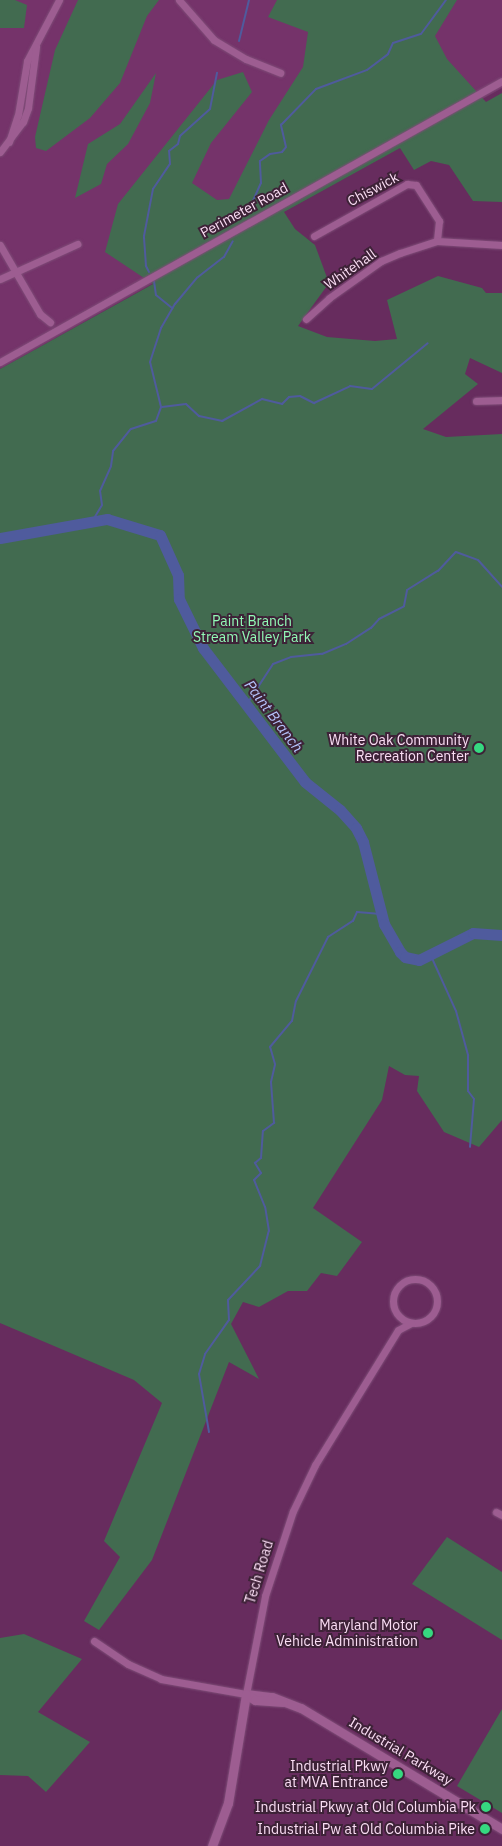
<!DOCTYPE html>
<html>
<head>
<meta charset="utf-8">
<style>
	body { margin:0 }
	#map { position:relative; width:502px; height:1846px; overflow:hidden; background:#672c5e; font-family:"IBM Plex Sans",sans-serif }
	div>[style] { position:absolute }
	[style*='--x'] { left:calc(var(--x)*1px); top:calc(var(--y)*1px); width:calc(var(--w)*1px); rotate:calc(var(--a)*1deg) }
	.built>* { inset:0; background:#75336a }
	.green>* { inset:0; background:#426b50 }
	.stream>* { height:2px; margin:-1px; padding:0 1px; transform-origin:1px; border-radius:1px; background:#4f5b9d }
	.river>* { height:11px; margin:-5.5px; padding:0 5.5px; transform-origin:5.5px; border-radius:5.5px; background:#4f5b9d }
	.roads { filter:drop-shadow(0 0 1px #7f4d78) drop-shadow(0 0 1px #7f4d78) }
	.minor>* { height:7px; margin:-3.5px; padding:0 3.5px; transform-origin:3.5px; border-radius:3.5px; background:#9d5d91 }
	.minor>.ring { margin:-3.5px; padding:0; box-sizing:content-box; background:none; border:7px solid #9d5d91; border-radius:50% }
	.tertiary>* { height:9px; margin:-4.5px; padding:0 4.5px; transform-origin:4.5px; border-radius:4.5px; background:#9d5d91 }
	.dots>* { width:14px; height:14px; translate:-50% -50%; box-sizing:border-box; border:2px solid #3d2237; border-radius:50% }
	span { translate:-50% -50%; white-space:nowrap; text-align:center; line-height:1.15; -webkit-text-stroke:4px #3d2237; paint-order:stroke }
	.street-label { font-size:14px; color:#fbdef5 }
	.park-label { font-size:14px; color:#92fab6 }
	.poi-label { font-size:14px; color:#fbdef5 }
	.right { translate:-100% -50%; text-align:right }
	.water-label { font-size:15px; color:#b5c3fc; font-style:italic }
</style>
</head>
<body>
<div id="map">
	<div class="built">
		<div style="clip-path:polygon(0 0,502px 0,502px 88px,0 369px)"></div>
	</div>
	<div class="green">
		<div style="clip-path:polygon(0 0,15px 0,27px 5px,24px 28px,0 28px)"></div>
		<div style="clip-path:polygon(78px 0,159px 0,147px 16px,120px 83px,90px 118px,46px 151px,36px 148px,35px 137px,55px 50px)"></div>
		<div style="clip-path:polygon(277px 0,457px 0,435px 36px,447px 59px,486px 102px,502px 93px,502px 202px,473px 201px,449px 165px,431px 161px,414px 170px,400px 148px,284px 212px,295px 229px,315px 245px,329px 283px,298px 326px,327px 337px,375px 341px,397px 339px,387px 300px,438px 276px,482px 288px,486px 293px,502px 293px,502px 373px,470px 358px,465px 374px,478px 384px,423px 429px,446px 437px,502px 434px,502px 1120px,479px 1147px,444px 1132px,417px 1091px,419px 1076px,405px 1075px,389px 1066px,382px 1100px,313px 1208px,362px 1242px,337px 1276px,321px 1273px,307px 1291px,288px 1291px,259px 1307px,243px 1302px,231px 1324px,259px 1379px,229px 1362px,152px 1560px,99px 1630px,84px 1621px,120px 1557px,104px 1541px,162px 1403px,134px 1380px,0 1323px,0 369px,153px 284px,105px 252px,118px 204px,217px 80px,243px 72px,252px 92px,211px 143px,192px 183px,217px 200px,229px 199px,269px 120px,303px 67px,308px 32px,268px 17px)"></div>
		<div style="clip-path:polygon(156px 73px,150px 103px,128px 144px,107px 164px,101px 184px,75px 198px,88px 144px,120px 124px)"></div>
		<div style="clip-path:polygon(447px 1537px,502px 1572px,502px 1640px,412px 1584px)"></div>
		<div style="clip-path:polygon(24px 1634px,82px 1659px,38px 1712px,90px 1742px,46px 1792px,28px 1776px,0 1775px,0 1638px)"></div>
		<div style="clip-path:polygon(502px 1709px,502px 1813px,457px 1786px)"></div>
	</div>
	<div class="stream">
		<div style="--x:239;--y:41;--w:42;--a:-76.3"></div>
		<div style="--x:248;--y:212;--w:32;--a:-66"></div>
		<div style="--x:261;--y:183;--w:22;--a:-93"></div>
		<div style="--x:260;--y:161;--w:12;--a:-35"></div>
		<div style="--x:270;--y:154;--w:12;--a:-9"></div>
		<div style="--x:282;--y:152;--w:6;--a:-51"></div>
		<div style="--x:286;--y:147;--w:23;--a:-103"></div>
		<div style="--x:281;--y:125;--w:50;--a:-45.8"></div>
		<div style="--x:316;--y:89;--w:54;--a:-20.4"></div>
		<div style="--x:367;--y:70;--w:26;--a:-37"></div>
		<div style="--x:388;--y:54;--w:12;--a:-66"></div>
		<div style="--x:393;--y:43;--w:29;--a:-18"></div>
		<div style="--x:421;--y:34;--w:42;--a:-53.7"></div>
		<div style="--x:149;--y:272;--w:7;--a:-117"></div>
		<div style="--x:146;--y:266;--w:30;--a:-94"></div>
		<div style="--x:144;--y:236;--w:48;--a:-79.2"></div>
		<div style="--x:153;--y:189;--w:30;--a:-56"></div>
		<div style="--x:170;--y:164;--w:13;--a:-94"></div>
		<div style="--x:169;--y:151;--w:11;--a:-38"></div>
		<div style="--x:178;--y:144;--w:8;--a:-76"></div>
		<div style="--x:180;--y:136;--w:40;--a:-42"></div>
		<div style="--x:210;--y:109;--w:37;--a:-79"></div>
		<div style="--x:154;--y:281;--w:14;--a:82"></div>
		<div style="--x:156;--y:295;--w:21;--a:39"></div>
		<div style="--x:162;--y:407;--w:24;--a:-7"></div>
		<div style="--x:186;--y:404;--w:18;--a:43"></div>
		<div style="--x:199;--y:416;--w:24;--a:12"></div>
		<div style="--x:222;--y:421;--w:46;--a:-28.8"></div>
		<div style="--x:262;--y:399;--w:21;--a:14"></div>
		<div style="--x:282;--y:404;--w:10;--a:-45"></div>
		<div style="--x:289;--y:397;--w:11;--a:-5"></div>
		<div style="--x:300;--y:396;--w:16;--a:27"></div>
		<div style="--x:314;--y:403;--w:40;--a:-25"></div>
		<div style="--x:350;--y:386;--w:22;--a:8"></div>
		<div style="--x:372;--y:389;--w:72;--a:-39.4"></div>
		<div style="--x:93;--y:520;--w:17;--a:-59"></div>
		<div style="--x:102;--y:505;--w:14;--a:-98"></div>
		<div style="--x:100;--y:491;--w:27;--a:-66"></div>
		<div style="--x:111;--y:466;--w:15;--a:-82"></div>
		<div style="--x:113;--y:451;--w:28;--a:-51"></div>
		<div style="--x:131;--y:429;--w:26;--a:-18"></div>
		<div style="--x:156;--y:421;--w:15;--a:-70"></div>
		<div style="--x:161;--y:407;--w:46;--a:-103.7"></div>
		<div style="--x:150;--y:362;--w:36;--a:-72"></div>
		<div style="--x:161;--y:328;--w:28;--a:-60"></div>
		<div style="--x:175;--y:304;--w:35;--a:-50"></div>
		<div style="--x:198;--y:277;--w:33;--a:-38"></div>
		<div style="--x:224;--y:257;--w:18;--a:-61"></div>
		<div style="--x:245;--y:707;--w:51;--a:-56.9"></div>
		<div style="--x:273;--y:664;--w:19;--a:-21"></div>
		<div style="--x:291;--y:657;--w:31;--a:-6"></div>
		<div style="--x:322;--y:654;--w:26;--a:-23"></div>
		<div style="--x:346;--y:644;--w:30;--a:-33"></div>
		<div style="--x:371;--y:628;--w:12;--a:-48"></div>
		<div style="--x:379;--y:619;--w:28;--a:-27"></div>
		<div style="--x:404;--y:606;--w:16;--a:-79"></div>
		<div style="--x:407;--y:590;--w:36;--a:-32"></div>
		<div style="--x:438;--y:571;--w:26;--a:-47"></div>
		<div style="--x:456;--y:552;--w:23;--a:20"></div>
		<div style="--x:478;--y:560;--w:36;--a:48"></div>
		<div style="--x:431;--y:956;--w:60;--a:65.6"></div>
		<div style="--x:456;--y:1011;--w:46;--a:74.7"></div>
		<div style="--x:468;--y:1055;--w:36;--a:90"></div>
		<div style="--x:468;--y:1091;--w:10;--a:53"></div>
		<div style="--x:474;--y:1099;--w:48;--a:94.8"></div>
		<div style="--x:209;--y:1432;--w:59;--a:-99.8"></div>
		<div style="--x:199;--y:1374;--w:21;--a:-73"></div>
		<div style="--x:205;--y:1354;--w:42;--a:-54.8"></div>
		<div style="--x:229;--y:1320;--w:20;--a:-93"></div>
		<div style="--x:228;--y:1300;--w:47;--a:-46.7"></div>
		<div style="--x:260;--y:1266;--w:36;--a:-76"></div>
		<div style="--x:269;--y:1231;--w:24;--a:-99"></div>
		<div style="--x:265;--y:1207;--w:29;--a:-112"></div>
		<div style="--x:254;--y:1180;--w:10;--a:-45"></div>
		<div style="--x:261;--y:1173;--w:12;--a:-121"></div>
		<div style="--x:255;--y:1163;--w:8;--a:-40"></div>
		<div style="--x:261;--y:1158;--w:27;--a:-86"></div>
		<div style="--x:263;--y:1131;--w:14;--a:-36"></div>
		<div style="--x:274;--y:1123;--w:41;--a:-94.2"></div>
		<div style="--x:271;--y:1082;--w:18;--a:-77"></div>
		<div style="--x:275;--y:1064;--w:18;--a:-106"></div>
		<div style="--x:270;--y:1047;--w:34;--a:-50"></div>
		<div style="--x:292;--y:1021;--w:20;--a:-79"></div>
		<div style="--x:296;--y:1001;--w:72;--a:-63.4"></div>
		<div style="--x:328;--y:937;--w:30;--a:-33"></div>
		<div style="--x:353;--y:921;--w:10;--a:-66"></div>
		<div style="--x:357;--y:912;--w:24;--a:5"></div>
	</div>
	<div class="river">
		<div style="--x:0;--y:538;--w:109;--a:-10.1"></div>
		<div style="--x:107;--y:519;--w:55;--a:16.8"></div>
		<div style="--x:160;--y:535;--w:44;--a:65.8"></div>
		<div style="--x:178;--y:575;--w:24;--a:88"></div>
		<div style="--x:179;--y:599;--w:55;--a:63.9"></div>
		<div style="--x:203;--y:648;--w:168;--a:52.7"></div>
		<div style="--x:305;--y:782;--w:45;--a:38.7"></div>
		<div style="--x:340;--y:810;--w:24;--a:48"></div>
		<div style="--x:356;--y:828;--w:16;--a:63"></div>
		<div style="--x:363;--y:842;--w:85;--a:75.6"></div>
		<div style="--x:384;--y:924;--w:32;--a:60"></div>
		<div style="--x:400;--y:952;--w:7;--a:45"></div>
		<div style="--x:405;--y:957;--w:14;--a:12"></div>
		<div style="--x:419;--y:960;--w:60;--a:-26.6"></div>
		<div style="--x:473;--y:933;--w:29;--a:4"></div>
	</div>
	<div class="roads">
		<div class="minor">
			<div style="--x:179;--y:0;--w:53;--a:48.8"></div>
			<div style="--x:214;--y:40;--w:37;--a:31"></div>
			<div style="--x:246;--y:59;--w:37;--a:22"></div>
			<div style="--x:9;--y:142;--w:28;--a:-72"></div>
			<div style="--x:18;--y:115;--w:55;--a:-80.5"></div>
			<div style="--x:27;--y:61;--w:69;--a:-62.3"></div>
			<div style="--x:0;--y:152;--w:38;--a:-53"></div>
			<div style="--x:23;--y:122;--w:15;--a:-70"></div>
			<div style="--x:28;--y:108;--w:62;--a:-82.5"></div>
			<div style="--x:314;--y:236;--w:107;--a:-29.2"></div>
			<div style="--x:407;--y:184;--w:9;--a:6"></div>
			<div style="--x:416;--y:185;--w:43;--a:57.4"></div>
			<div style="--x:439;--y:221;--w:20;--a:96"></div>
			<div style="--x:0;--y:245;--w:80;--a:59.9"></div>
			<div style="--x:40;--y:314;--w:13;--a:39"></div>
			<div style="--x:0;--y:279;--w:85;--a:-24.4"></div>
			<div style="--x:306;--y:319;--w:31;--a:-42"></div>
			<div style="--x:329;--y:298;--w:64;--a:-35.4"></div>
			<div style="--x:381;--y:261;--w:21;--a:-23"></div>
			<div style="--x:400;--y:253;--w:39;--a:-18"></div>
			<div style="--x:437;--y:241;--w:65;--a:3.5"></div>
			<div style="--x:0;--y:362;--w:575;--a:-29.24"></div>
			<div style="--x:476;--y:401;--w:26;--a:-2"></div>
			<div class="ring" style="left:393px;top:1279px;width:37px;height:37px"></div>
			<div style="--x:496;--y:1512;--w:7;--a:27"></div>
			<div style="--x:94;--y:1641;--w:41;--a:34.1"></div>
			<div style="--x:128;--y:1664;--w:36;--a:24"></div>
			<div style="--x:161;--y:1679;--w:86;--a:10"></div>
			<div style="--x:246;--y:1694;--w:100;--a:-79"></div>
			<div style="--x:265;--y:1596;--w:89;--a:-71.8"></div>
			<div style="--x:293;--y:1511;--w:51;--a:-64.4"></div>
			<div style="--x:315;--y:1465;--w:158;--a:-58.4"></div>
			<div style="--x:398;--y:1330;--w:15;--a:-28"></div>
		</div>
		<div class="tertiary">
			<div style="--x:246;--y:1694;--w:26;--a:7"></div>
			<div style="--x:272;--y:1697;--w:31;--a:21"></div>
			<div style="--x:301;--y:1708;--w:235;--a:31"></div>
			<div style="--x:246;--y:1694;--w:11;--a:34"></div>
			<div style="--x:255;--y:1700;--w:28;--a:4"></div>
			<div style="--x:212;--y:1846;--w:46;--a:-69.6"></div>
			<div style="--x:228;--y:1803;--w:110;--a:-80.6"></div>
		</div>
	</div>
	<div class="dots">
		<div style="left:479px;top:748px;background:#36d880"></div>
		<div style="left:428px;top:1633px;background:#36d880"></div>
		<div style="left:398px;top:1774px;background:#36d880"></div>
		<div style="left:486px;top:1807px;background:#36d880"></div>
		<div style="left:485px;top:1829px;background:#36d880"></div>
	</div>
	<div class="street-label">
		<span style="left:373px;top:189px;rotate:-28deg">Chiswick</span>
		<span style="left:244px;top:210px;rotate:-29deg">Perimeter Road</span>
		<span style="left:350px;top:269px;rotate:-35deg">Whitehall</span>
		<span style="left:259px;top:1572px;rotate:-73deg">Tech Road</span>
		<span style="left:401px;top:1751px;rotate:31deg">Industrial Parkway</span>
	</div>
	<div class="park-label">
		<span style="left:252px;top:629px">Paint Branch<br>Stream Valley Park</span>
	</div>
	<div class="poi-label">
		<span class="right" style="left:469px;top:748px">White Oak Community<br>Recreation Center</span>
		<span class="right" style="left:418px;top:1633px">Maryland Motor<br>Vehicle Administration</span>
		<span class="right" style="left:388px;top:1774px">Industrial Pkwy<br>at MVA Entrance</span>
		<span class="right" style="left:476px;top:1807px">Industrial Pkwy at Old Columbia Pk</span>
		<span class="right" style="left:475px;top:1829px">Industrial Pw at Old Columbia Pike</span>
	</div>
	<div class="water-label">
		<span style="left:274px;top:716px;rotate:53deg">Paint Branch</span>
	</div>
</div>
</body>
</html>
